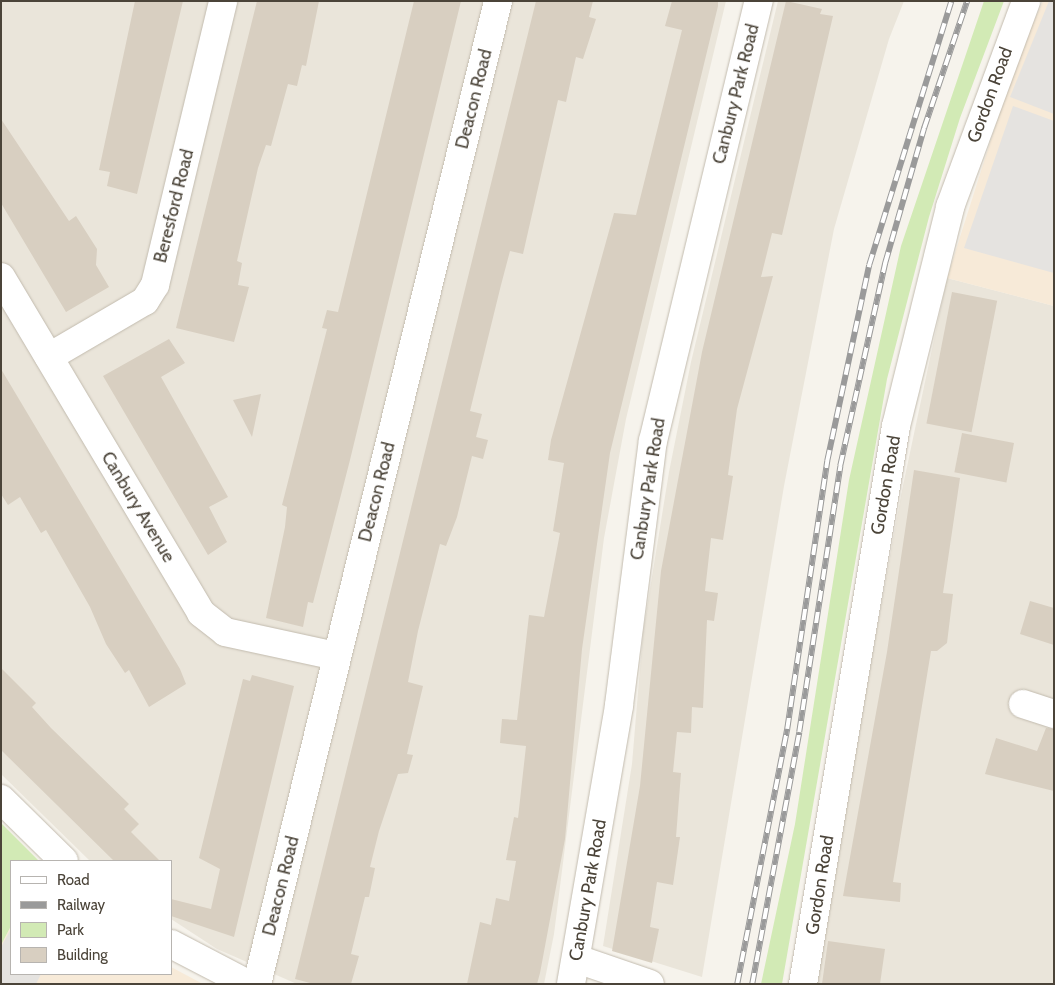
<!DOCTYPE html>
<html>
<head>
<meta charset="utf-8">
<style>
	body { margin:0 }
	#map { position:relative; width:1055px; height:985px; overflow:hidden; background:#f6f3ec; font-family:Cabin,sans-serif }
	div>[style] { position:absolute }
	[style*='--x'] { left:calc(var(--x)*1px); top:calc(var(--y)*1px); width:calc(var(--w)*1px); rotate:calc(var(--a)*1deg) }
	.residential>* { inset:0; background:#eae5da }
	.commercial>* { inset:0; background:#f7ead8 }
	.green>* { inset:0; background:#d2eab5 }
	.parking>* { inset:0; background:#e5e3e0 }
	.building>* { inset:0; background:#d8cfc1; transform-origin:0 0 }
	.roads { filter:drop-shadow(0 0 1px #c2bbae) drop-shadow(0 0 1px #c2bbae) }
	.minor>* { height:28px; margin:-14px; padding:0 14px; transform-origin:14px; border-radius:14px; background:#fff }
	.rail>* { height:5.5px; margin-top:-2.75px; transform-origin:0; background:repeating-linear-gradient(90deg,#fff 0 11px,#9a9a9a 0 22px); box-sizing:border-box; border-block:1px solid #9a9a9a }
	span { translate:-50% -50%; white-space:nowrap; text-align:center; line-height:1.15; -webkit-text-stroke:5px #fff; paint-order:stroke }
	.street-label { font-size:18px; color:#4b4439 }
	.frame { position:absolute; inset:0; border:2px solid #4b4439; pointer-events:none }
	.legend { position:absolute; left:10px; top:860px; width:162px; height:115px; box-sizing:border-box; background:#fff; border:1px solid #b7b4b0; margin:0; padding:6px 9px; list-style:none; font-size:15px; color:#4b4439 }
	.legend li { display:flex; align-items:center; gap:10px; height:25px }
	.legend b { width:25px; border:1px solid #b7b4b0 }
</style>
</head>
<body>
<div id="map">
	<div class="residential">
		<div style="clip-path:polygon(1px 1px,726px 1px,626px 419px,604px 538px,554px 934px,544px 984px,297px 984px,217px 949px,171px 919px,171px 861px,90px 861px,1px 774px)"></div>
		<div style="clip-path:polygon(778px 1px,904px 1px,889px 39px,834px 229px,784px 486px,702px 977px,603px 946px,632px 764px,643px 632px,669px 472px,691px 362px)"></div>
		<div style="clip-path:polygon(947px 278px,1054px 306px,1054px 984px,813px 984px,901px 495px)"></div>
	</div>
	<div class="commercial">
		<div style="clip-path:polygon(1043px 1px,1054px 1px,1054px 306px,947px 278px,1015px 64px)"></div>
		<div style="clip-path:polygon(11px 926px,11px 974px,171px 974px,171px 967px,203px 984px,1px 984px,1px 945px)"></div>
	</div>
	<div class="green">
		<div style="clip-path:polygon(984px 1px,1004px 1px,960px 118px,929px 217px,887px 379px,782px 984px,761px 984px,795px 824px,849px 480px,901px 246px)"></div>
		<div style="clip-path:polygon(1px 823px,39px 861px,11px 861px,11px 926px,1px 945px)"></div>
	</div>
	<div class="parking">
		<div style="clip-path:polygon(1049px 1px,1054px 1px,1054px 114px,1010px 97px)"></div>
		<div style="clip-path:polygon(1013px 106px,1054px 121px,1054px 273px,964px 248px)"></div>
		<div style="clip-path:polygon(11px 929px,11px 974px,41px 974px,36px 984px,1px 984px,1px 947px)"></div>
	</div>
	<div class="building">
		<div style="clip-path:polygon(135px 1px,183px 1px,137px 194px,107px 186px,110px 172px,99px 170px)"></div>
		<div style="clip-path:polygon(257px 1px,319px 1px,306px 66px,302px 65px,297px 86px,288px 84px,271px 146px,266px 145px,258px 168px,237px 261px,242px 263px,238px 285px,249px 287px,234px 342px,176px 328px)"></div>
		<div style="clip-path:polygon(414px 1px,461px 1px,350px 460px,313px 603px,308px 602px,303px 627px,266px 618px,285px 527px,287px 507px,282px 505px,327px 329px,322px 328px,327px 310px,338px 312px)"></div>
		<div style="clip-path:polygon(536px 1px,593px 1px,589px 17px,596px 19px,583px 59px,576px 57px,566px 102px,558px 100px,523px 254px,510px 251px,501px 285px,470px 411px,482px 414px,476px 437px,488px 440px,483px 459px,472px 456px,457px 517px,446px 546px,440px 544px,418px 631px,408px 682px,423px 686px,407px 754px,413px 755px,408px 773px,398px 774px,379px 831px,370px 867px,375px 868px,369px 897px,365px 897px,351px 954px,359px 956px,351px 984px,314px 984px,295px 979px)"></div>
		<div style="clip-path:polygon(672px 1px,718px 1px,718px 6px,610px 453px,582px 649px,565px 839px,540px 973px,537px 984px,467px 984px,480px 922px,491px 925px,496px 898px,509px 901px,516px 861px,506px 860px,514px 817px,518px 818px,526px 746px,500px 743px,502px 719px,517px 720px,529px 615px,544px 617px,560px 533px,553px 531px,564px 463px,548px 460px,551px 440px,614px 213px,636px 215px,682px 30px,665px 26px)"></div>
		<div style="clip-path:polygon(786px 1px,822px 9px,820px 14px,833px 16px,782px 235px,772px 233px,761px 277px,773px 276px,737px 409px,728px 475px,733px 476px,723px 540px,711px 538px,705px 591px,718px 593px,714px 621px,707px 620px,703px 708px,692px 707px,691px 733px,677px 732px,673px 772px,681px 773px,676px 837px,680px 837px,673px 885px,657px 882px,650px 927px,659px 929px,652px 963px,612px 951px,640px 786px,661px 571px,702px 352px)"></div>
		<div style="clip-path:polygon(1px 119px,69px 221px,76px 216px,97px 249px,96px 265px,109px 287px,66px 312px,1px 203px)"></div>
		<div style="left:952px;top:292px;width:46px;height:134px;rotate:11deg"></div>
		<div style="clip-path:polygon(169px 339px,185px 363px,161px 377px,228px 497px,209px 507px,227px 542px,208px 555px,103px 376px)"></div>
		<div style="clip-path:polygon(1px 369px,180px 669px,186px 684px,149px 707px,129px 670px,125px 673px,106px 644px,90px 607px,46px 530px,41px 533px,20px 497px,8px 505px,1px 494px)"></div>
		<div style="clip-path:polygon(261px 394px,252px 437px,233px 400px)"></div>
		<div style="left:962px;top:433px;width:53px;height:40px;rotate:11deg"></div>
		<div style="clip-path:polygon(914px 470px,960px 478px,943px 593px,953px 594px,947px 643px,937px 651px,931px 651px,893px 882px,901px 883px,900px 902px,843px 896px,887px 652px)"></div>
		<div style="clip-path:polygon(1030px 601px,1054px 608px,1054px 645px,1020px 634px)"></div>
		<div style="clip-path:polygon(1px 668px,36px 703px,32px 707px,51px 728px,129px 804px,124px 809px,139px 824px,131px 832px,160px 861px,114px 861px,1px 750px)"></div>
		<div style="clip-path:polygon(252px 675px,294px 686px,234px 937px,171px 916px,171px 899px,211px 909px,220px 869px,199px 858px,243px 679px,250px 681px)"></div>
		<div style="clip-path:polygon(1046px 728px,1054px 729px,1054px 791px,985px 774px,996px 738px,1037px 751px)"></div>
		<div style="clip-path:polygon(828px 941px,885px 949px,880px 984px,822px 984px)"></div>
	</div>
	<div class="roads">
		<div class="minor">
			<div style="--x:1;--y:277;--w:391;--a:59.2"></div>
			<div style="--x:201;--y:613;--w:31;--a:38"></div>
			<div style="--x:225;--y:632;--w:114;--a:12.2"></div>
			<div style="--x:49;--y:357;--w:111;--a:-30.3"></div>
			<div style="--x:145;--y:301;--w:19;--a:-58"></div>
			<div style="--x:155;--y:285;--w:292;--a:-76.5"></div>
			<div style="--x:1023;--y:704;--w:33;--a:18"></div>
			<div style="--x:1;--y:799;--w:88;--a:44.5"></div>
			<div style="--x:171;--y:944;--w:87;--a:27.5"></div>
			<div style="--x:577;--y:959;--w:77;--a:18.9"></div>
			<div style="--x:257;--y:984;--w:1012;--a:-76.22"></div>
			<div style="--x:571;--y:984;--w:283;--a:-80.2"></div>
			<div style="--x:619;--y:705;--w:266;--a:-82.7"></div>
			<div style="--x:653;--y:441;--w:453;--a:-76.5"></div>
			<div style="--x:803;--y:984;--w:566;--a:-80.54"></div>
			<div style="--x:896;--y:426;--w:226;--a:-76.1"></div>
			<div style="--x:950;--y:207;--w:220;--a:-69.7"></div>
		</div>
	</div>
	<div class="rail">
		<div style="--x:737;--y:984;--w:260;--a:-78.9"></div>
		<div style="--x:787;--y:729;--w:271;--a:-81.5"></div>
		<div style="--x:827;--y:461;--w:200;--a:-77.9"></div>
		<div style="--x:869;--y:265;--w:276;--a:-72.7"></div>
		<div style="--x:752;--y:984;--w:256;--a:-79.4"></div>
		<div style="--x:799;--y:732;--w:269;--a:-81.2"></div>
		<div style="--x:840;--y:466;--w:208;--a:-77.5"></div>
		<div style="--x:885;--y:263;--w:141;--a:-73.9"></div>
		<div style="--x:924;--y:128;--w:134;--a:-71.3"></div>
	</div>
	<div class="street-label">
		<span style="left:736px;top:94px;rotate:-76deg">Canbury Park Road</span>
		<span style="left:990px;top:95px;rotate:-70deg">Gordon Road</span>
		<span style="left:474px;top:99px;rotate:-76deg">Deacon Road</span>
		<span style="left:174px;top:206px;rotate:-76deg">Beresford Road</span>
		<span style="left:886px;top:485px;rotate:-80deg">Gordon Road</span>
		<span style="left:648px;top:489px;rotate:-81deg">Canbury Park Road</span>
		<span style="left:377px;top:492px;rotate:-76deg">Deacon Road</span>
		<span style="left:138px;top:507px;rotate:59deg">Canbury Avenue</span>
		<span style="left:820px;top:885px;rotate:-81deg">Gordon Road</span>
		<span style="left:281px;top:886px;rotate:-76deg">Deacon Road</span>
		<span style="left:588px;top:890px;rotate:-80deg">Canbury Park Road</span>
	</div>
	<div class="frame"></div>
	<ul class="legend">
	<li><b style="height:6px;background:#fff"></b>Road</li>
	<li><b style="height:6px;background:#9a9a9a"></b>Railway</li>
	<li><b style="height:14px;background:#d2eab5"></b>Park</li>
	<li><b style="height:14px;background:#d8cfc1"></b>Building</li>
	</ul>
</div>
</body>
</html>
